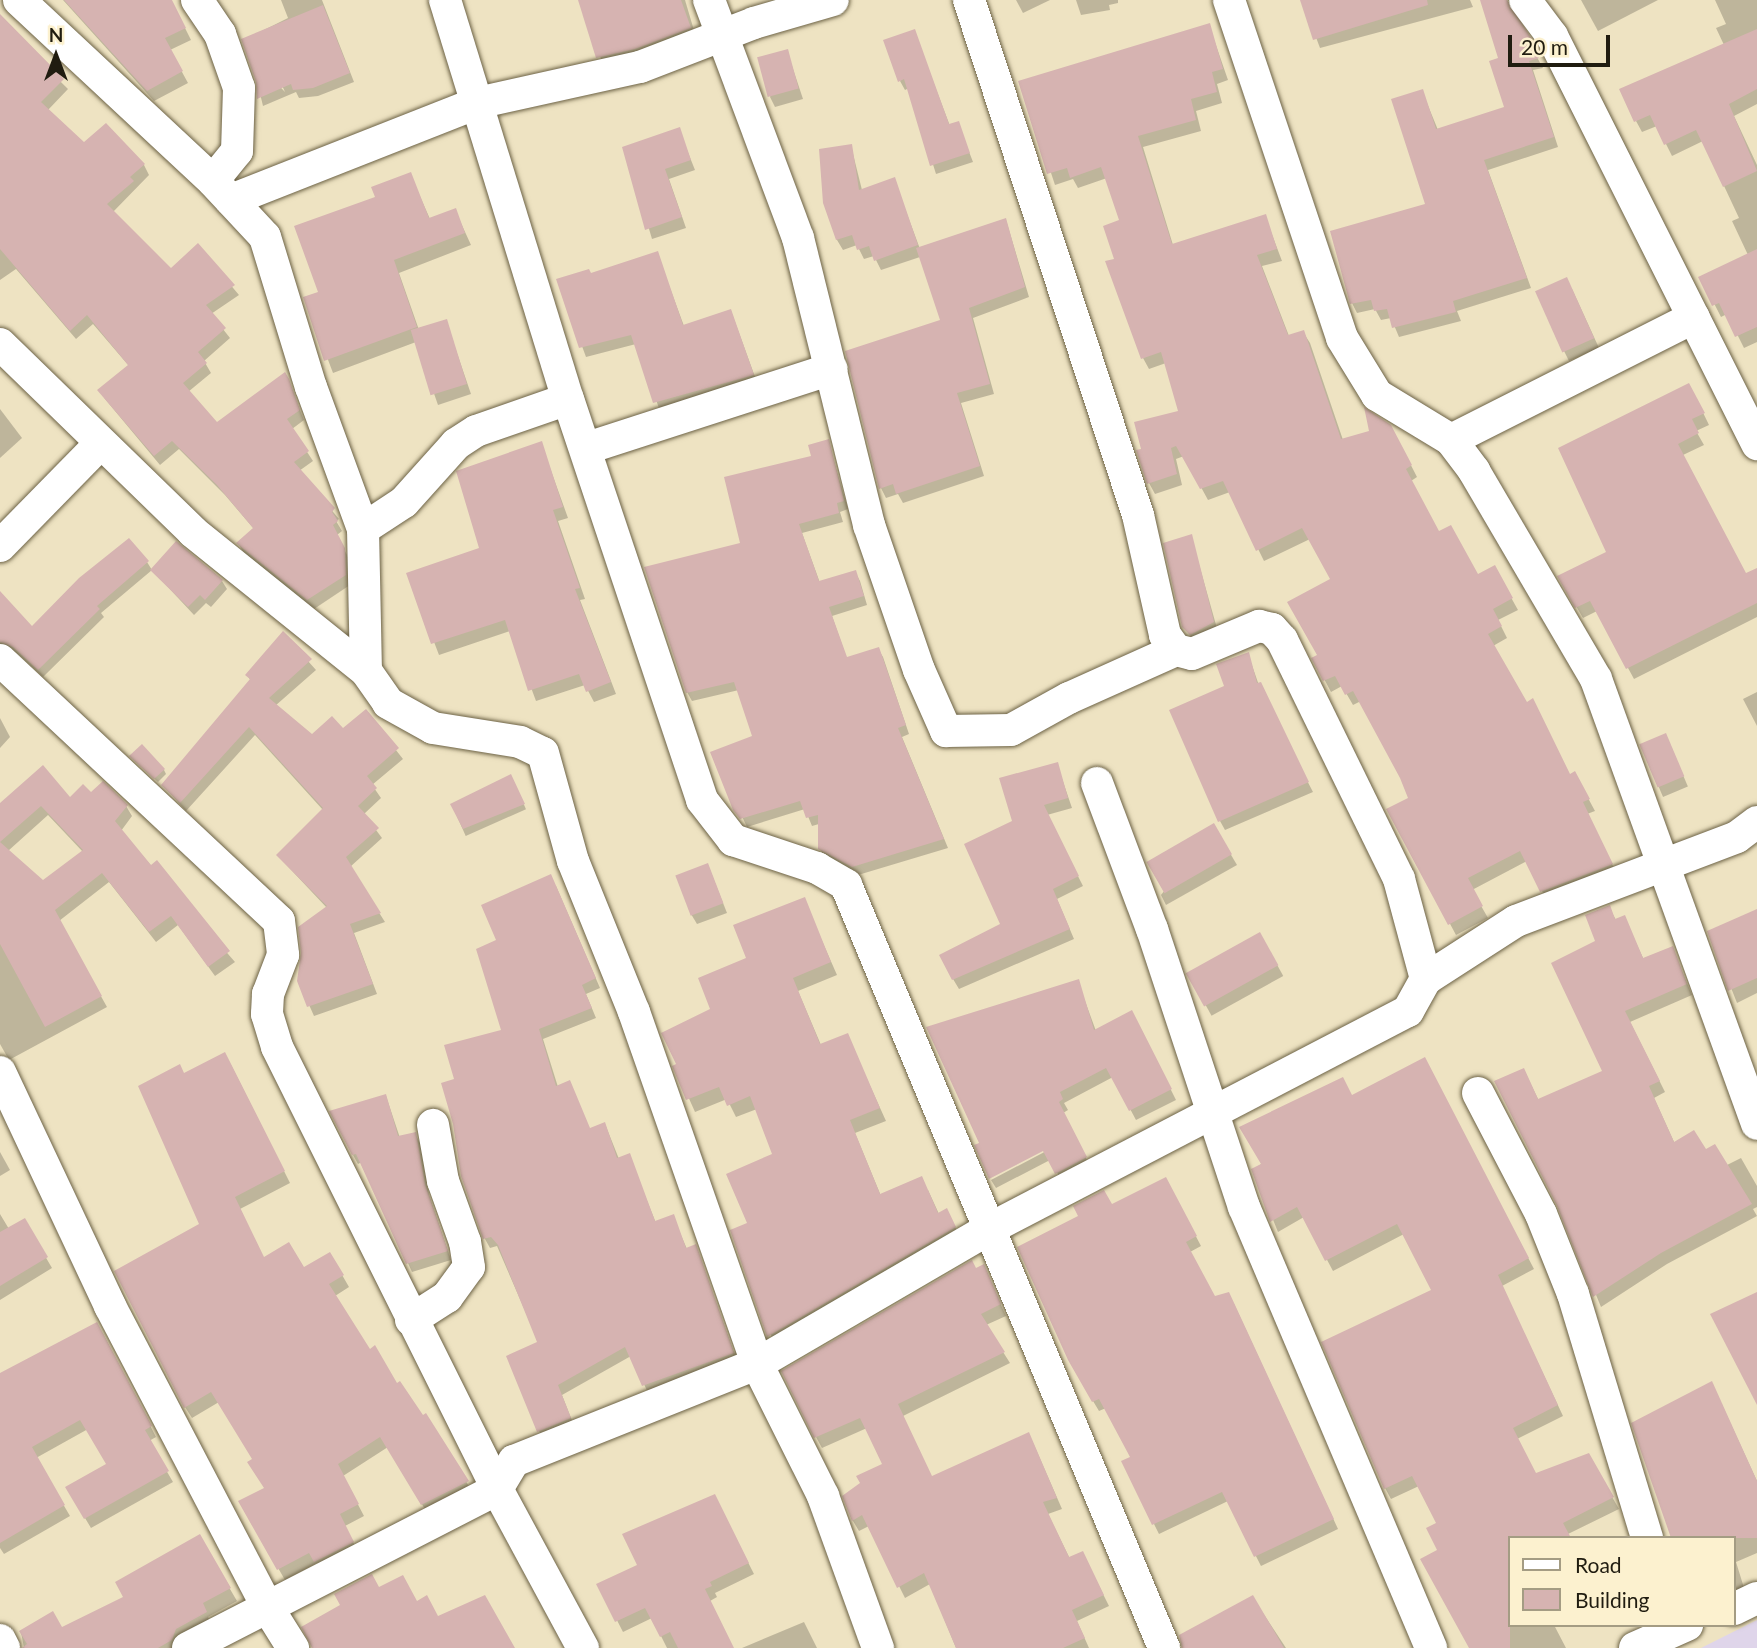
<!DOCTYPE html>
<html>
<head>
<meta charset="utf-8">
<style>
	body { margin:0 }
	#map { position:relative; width:1757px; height:1648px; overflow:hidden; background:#eee3c2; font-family:Lato,sans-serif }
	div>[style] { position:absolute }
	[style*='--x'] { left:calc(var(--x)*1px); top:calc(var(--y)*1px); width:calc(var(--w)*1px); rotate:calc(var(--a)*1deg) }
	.education>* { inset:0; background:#dfd5ea }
	.shadow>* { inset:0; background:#0003; transform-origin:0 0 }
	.building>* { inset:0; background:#d6b3b1; transform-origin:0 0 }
	.roads { filter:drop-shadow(0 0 2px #6c6245) drop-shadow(0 0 2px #6c6245) }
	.street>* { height:32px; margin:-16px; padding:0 16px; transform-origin:16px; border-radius:16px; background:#fff }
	span { translate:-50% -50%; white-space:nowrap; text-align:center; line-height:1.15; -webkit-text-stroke:5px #fcf1cf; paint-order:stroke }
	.legend { position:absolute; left:1508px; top:1536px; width:228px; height:91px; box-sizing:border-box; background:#fcf1cf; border:2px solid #a49c83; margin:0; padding:9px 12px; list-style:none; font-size:21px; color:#201c10 }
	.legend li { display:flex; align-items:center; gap:14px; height:35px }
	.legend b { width:35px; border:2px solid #a49c83 }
	.north { position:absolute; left:21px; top:21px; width:70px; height:70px; -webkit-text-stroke:5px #fcf1cf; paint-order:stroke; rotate:0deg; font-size:19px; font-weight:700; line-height:28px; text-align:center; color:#201c10 }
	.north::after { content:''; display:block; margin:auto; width:24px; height:32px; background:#201c10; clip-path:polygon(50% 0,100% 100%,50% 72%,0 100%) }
	.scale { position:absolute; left:1508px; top:35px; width:102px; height:32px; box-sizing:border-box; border:4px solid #201c10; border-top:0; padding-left:9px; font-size:21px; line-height:24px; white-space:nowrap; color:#201c10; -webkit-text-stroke:5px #fcf1cf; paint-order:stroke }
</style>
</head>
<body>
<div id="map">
	<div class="education">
		<div style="clip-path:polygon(1757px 1620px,1757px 1648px,1701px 1648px)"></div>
	</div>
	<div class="shadow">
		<div style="clip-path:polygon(63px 0,171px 0,191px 40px,170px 50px,188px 83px,154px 101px)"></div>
		<div style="clip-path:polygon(281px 0,322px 0,354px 82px,318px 96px,299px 98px,296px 92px,263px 106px,255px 73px,263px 69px,285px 92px,258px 33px,288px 18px)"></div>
		<div style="clip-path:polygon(580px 0,685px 0,698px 44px,606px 73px)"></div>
		<div style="clip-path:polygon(1016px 0,1050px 0,1023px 13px)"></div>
		<div style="clip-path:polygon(1076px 0,1118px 0,1118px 3px,1109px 5px,1110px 10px,1081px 15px)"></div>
		<div style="clip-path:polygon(1302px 0,1470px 0,1473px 7px,1320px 48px)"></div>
		<div style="clip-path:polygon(1581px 0,1658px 0,1598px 31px)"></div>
		<div style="clip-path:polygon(1715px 0,1757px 0,1757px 104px,1734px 116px,1757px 165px,1757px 342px,1744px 348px,1727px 314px,1721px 317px,1701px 278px,1748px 255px,1732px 221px,1739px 218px,1703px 141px,1672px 156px,1657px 126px,1642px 132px,1636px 121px,1724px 45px,1716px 28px,1726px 24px)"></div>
		<div style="clip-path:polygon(0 22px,68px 89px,48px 110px,84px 145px,106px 125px,144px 165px,149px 175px,113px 212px,171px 270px,198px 246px,239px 295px,211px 314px,230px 338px,204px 361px,211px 373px,188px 392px,217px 424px,289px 384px,304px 420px,292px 429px,313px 461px,299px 471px,339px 519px,336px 521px,342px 531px,337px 535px,349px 559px,350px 585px,314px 609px,244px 553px,238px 543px,254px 529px,225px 495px,179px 449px,160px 465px,105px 399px,100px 390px,129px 366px,93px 324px,76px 339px,16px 269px,0 280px)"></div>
		<div style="clip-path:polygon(1209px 25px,1228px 80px,1217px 84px,1222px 103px,1196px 111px,1201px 131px,1143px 147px,1173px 245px,1265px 216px,1282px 261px,1262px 266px,1289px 336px,1303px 332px,1310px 343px,1343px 440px,1397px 438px,1417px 477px,1411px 481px,1439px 533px,1477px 576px,1494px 567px,1518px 610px,1498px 620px,1507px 638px,1493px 646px,1570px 776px,1581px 785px,1595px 811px,1587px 814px,1618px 876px,1548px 903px,1527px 861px,1472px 890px,1488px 918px,1456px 935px,1389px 810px,1410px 798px,1402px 777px,1361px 701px,1353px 705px,1342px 686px,1331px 692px,1313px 658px,1319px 656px,1332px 579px,1310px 539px,1264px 561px,1230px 492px,1208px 500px,1184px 456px,1176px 459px,1182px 485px,1155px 494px,1149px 483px,1180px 413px,1166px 363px,1149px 369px,1143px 358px,1116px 260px,1121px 221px,1107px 178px,1078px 188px,1073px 179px,1055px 185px,1021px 82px)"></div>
		<div style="clip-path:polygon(1519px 25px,1543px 68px,1533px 70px,1558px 147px,1488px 170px,1531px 288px,1457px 311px,1461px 321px,1399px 337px,1391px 318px,1381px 320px,1375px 309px,1357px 313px,1352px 303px,1427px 205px,1422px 91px,1438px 130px,1506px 108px,1500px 59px)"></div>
		<div style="clip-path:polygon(914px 31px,950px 126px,958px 123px,973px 162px,936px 174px,909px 88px,905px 90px,900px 81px)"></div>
		<div style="clip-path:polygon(787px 51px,803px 99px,775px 107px,770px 97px)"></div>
		<div style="clip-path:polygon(679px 130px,695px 170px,669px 179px,686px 228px,652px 239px,625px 148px)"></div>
		<div style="clip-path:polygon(851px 146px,862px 190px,894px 179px,920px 249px,1006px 220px,1029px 297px,973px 318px,994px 394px,961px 403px,984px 476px,903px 503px,898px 494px,886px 498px,881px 488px,943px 321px,920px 257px,881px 270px,874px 256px,864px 259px,857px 245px,843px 250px,837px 240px,824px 203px)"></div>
		<div style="clip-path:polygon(410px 174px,430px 219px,455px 210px,471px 245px,399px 273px,419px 330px,446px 321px,471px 394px,438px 405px,416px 342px,333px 373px,305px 299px,320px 293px,377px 198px)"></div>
		<div style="clip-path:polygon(657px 253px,684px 326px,731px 311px,758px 385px,660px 411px,636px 344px,586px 357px,558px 281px,591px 275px)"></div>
		<div style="clip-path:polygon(1572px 289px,1599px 348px,1569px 361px,1564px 351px)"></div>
		<div style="clip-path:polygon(1695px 396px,1709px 425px,1696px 431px,1704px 445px,1683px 455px,1745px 576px,1757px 570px,1757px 617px,1634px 679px,1597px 611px,1583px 618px,1559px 577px,1609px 553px)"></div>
		<div style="clip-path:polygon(0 409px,22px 438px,0 458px)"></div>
		<div style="clip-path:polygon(828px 441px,848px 509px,840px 512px,843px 522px,802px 533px,820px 583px,855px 572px,860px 581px,867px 605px,832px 616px,847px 659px,878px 649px,883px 657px,909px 734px,902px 737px,948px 848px,858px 875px,825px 857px,819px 848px,819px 824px,812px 826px,805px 809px,747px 827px,712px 753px,755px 737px,739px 690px,692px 701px,687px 692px,742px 545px)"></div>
		<div style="clip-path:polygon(541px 443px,568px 518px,558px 521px,585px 599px,580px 600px,616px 694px,594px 702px,585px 685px,536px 701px,510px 631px,439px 655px,408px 574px,481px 549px)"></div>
		<div style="clip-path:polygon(1191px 536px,1218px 632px,1197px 644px,1184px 627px)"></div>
		<div style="clip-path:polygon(147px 562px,152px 570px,222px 581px,227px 589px,211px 607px,206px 603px,194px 615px,152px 570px,101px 613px,104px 617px,43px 677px,18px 654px,0 652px,0 599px,32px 628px)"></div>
		<div style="clip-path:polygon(283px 633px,316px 670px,275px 706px,312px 736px,343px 730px,365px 711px,403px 759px,372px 785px,381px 798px,364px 814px,382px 838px,350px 867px,385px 922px,354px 933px,377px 994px,314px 1016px,298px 980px,327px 908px,278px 856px,323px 810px,255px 735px,186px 811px,163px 785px,251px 681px,247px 675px)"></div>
		<div style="clip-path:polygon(1248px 654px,1262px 694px,1313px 792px,1225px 830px,1220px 821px,1226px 687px)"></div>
		<div style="clip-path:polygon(1757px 692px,1757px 726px,1743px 699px)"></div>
		<div style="clip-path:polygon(0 718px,10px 737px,0 748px)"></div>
		<div style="left:1666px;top:735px;width:56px;height:27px;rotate:67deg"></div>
		<div style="clip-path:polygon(134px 760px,164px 770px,166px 774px,158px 782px)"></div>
		<div style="clip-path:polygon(1057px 764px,1072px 808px,1047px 815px,1083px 886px,1057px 899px,1074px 939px,959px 989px,953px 979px,1002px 925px,1015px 821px)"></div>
		<div style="left:513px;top:780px;width:32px;height:66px;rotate:66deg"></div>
		<div style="clip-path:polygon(evenodd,91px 795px,126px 806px,132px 816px,121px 831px,235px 962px,215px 976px,178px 925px,156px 942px,109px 882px,59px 921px,107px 1007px,9px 1060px,0 1044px,0 805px,91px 795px,48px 815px,83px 852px,43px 882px,8px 851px,48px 815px)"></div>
		<div style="clip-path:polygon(1214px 826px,1237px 865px,1166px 905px,1161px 895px)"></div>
		<div style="clip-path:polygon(708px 865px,727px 913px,697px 924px,691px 914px)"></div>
		<div style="clip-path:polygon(556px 886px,600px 988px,586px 994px,596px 1018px,543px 1039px,558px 1087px,590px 1129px,605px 1124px,619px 1159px,629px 1156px,656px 1223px,673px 1217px,687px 1249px,695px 1246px,738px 1363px,649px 1395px,631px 1356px,562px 1395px,575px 1428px,544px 1441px,539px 1431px,539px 1343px,497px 1246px,490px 1248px,485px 1239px,463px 1176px,456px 1080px,503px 1031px,499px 941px)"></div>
		<div style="clip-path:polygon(804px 900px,837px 975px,798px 991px,821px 1045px,847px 1035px,886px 1121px,855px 1133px,881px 1196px,928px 1190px,939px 1214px,953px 1223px,962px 1240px,776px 1348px,732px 1231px,749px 1224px,774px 1155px,757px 1109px,736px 1117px,727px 1099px,695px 1112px,675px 1067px,748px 959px)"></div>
		<div style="clip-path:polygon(1609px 907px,1616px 920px,1624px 917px,1644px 960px,1672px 948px,1692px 995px,1630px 1022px,1665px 1092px,1654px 1098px,1675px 1144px,1706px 1151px,1725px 1166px,1741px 1158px,1757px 1186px,1757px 1207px,1753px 1209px,1757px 1216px,1667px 1264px,1601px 1307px,1559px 1205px,1524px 1070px,1539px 1101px,1605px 1072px,1597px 942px)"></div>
		<div style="clip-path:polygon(1757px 910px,1757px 993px,1737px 1003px,1709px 932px)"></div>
		<div style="left:1260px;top:934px;width:48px;height:82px;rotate:61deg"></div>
		<div style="clip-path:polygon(1078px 982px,1096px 1031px,1137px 1022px,1176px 1100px,1136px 1120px,1113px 1077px,1064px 1103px,1068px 1110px,1063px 1113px,1091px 1168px,1063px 1183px,1050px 1160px,996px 1188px,991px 1180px,1052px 1148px,981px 1144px)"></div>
		<div style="clip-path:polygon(231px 1065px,290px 1183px,240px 1209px,264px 1259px,303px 1269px,330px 1254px,349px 1287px,335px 1296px,369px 1351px,423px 1417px,426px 1415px,473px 1493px,429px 1516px,388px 1447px,343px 1476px,364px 1516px,345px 1526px,359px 1554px,322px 1573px,317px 1563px,285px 1580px,240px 1502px,266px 1489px,255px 1460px,219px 1402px,192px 1418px,185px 1407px,201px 1225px,184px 1075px)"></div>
		<div style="clip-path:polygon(1430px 1070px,1534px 1269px,1502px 1286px,1563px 1416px,1517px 1439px,1536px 1475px,1588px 1455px,1619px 1509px,1568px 1534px,1510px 1538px,1510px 1625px,1554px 1625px,1566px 1648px,1471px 1648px,1439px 1550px,1438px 1524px,1419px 1486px,1391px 1499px,1385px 1488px,1433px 1291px,1404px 1234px,1333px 1271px,1304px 1217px,1278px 1232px,1253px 1170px,1352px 1097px)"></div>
		<div style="clip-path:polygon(386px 1096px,400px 1138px,415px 1134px,420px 1143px,429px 1195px,451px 1260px,412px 1272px,362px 1162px,358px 1164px,353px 1155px)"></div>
		<div style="clip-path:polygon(0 1152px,10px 1170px,0 1176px)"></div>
		<div style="clip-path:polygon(1171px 1189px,1201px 1246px,1190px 1252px,1214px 1298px,1234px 1304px,1338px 1529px,1261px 1566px,1228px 1501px,1159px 1534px,1123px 1462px,1132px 1458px,1106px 1408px,1099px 1411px,1093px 1401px,1111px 1206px)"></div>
		<div style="clip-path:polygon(0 1214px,9px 1229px,24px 1220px,52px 1268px,0 1300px)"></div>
		<div style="clip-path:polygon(983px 1266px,1006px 1316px,986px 1325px,1010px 1363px,903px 1416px,932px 1478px,1034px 1445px,1062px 1509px,1048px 1514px,1070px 1559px,1088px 1564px,1109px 1606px,1077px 1621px,1089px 1648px,956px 1648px,930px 1584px,905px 1598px,869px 1526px,859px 1531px,853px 1521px,845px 1496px,884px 1465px,867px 1428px,822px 1448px,816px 1437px)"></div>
		<div style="clip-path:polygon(103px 1334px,156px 1437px,149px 1441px,173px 1482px,91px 1528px,67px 1488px,109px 1464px,88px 1429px,36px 1458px,70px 1516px,4px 1554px,0 1548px,0 1389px)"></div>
		<div style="clip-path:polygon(1712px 1383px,1757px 1481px,1757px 1553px,1736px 1562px,1745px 1591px,1734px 1596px,1734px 1538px)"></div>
		<div style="clip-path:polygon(720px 1507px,754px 1574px,715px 1593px,717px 1597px,710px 1601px,733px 1648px,667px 1648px,652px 1618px,623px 1632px,599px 1585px,639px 1566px)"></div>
		<div style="clip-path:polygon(199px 1536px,237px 1601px,208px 1617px,213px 1625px,182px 1648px,24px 1648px,21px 1632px,62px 1629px,125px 1598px)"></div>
		<div style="clip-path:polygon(1253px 1598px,1286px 1648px,1197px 1648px)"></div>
		<div style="clip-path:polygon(804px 1622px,817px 1648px,742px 1648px)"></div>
	</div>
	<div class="building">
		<div style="clip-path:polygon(64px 0,172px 0,186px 28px,165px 38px,183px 71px,147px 91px)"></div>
		<div style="clip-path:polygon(578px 0,681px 0,691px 28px,635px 49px,596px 58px)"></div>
		<div style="clip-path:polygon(1300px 0,1427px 0,1428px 5px,1313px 40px)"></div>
		<div style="clip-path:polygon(1480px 0,1507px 0,1535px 44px,1539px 58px,1529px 61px,1554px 137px,1484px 160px,1527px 278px,1453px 301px,1456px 312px,1392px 328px,1387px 309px,1374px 311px,1371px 300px,1350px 304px,1330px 231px,1425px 204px,1391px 99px,1423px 89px,1436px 129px,1504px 107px,1489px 61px,1498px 58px)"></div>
		<div style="clip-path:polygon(323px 5px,350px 73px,313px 88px,293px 90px,291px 84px,257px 99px,256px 82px,241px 39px)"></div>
		<div style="clip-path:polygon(0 14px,64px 79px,41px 102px,84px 142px,106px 123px,145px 164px,130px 177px,134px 181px,107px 204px,171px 268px,198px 243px,235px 285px,206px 305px,226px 328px,198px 352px,207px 363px,183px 383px,217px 422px,285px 372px,289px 379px,300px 410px,287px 419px,309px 451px,294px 462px,335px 508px,332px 512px,338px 521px,333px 525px,345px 548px,346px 575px,307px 600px,236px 543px,253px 528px,217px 485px,172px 441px,154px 456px,97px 390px,128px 365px,87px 315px,70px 331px,0 249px)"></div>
		<div style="clip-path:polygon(1210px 23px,1223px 69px,1212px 72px,1217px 92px,1191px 99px,1196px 120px,1138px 136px,1172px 244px,1266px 214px,1277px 249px,1257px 255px,1288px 335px,1304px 330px,1341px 439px,1369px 431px,1364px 407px,1391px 425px,1412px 465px,1406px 469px,1439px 531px,1451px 525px,1478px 574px,1495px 565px,1513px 598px,1493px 609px,1502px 626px,1488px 634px,1527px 702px,1533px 698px,1570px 774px,1575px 771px,1590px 799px,1583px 802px,1613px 864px,1540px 892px,1520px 851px,1468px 878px,1483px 906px,1448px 925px,1386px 809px,1408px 798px,1400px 778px,1353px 691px,1345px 695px,1335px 676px,1323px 681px,1311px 658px,1317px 655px,1287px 602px,1330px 579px,1302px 528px,1256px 551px,1223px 481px,1200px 489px,1176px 446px,1171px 448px,1177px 474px,1147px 484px,1136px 450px,1141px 449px,1134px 422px,1178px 411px,1161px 352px,1141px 359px,1105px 261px,1114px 259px,1103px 226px,1119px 220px,1101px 167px,1070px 178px,1067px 168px,1047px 174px,1018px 81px)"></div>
		<div style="clip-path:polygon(915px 29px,949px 124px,959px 121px,970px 153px,930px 166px,904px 79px,898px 82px,883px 40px)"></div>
		<div style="clip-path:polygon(1757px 29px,1757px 89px,1729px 104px,1757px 171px,1723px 187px,1696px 130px,1664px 145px,1650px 115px,1634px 122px,1619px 89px)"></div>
		<div style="left:788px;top:49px;width:41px;height:32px;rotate:75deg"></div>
		<div style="clip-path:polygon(680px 127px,691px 160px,665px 169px,682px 217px,645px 230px,622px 147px)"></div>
		<div style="clip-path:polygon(852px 144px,859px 190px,895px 177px,918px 245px,874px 261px,869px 246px,857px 250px,852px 235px,836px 240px,823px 203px,819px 149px)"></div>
		<div style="clip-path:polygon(411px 172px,429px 218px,456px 208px,465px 233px,394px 260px,417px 327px,324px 361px,303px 297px,318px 292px,294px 226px,375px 197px,371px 187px)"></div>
		<div style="clip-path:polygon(1006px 218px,1025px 287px,969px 308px,990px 384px,957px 393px,980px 466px,896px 494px,893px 484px,879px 489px,845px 351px,940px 320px,916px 248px)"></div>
		<div style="clip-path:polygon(1757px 249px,1757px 327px,1735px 337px,1719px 303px,1712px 306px,1698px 277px)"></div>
		<div style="clip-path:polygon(658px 251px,683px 325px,731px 309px,754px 375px,653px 403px,631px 335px,579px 348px,556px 279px,589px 269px,591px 273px)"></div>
		<div style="left:1567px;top:277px;width:67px;height:35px;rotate:66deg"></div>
		<div style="left:447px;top:319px;width:68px;height:38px;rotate:73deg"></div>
		<div style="clip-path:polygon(1689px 383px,1705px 413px,1692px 419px,1699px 433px,1678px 444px,1746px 573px,1757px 568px,1757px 603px,1626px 669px,1590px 601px,1575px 608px,1557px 576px,1606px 552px,1558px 448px)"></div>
		<div style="clip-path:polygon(829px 439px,844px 501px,837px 503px,839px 513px,799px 524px,819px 581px,856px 570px,864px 596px,829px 607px,847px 657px,879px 647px,906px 725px,898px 728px,944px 839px,852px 867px,818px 849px,818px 815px,806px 818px,800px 801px,740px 819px,733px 810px,710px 752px,752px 736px,734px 682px,686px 693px,644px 567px,740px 543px,724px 477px,811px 456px,808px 445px)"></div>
		<div style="clip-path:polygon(542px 441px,563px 507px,553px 510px,580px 588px,575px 589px,611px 682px,586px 692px,579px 674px,528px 691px,505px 620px,431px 644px,406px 573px,479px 548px,456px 471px)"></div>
		<div style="clip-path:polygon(1192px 534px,1214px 622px,1190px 635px,1182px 627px,1163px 543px)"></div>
		<div style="clip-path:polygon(129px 538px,149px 561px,97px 606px,100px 609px,38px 670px,13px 647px,0 642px,0 591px,32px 626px,79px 578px)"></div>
		<div style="clip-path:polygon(176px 541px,223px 580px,205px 600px,200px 595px,188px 607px,150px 570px)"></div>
		<div style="clip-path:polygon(283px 631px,312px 659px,269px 698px,312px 734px,332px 716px,343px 728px,366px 709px,399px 748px,367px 776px,377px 788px,358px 806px,379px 828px,346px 857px,381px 913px,350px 924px,373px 984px,307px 1007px,297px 981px,301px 953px,298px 927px,327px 906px,276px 855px,323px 808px,249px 727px,180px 803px,161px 785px,250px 679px,245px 675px)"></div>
		<div style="clip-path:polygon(1249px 652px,1257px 683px,1261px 682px,1309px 782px,1218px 822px,1169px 710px,1224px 686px,1216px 664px)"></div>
		<div style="left:1666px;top:733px;width:47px;height:29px;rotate:67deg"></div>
		<div style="clip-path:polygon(142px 744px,165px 769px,154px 779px,129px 756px)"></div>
		<div style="clip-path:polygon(1058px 762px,1068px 798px,1044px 805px,1079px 876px,1053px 889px,1070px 929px,952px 980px,939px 955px,1000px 924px,964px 844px,1012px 821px,999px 778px)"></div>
		<div style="clip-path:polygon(evenodd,43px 765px,70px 797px,83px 784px,91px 792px,103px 781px,128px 805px,115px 821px,151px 865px,157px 860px,230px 951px,208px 967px,171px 916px,149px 932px,102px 873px,55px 910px,102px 996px,45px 1027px,0 944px,0 803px,43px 765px,41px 806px,83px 850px,43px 880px,0 842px,41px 806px)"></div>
		<div style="clip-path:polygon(511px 774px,525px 804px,463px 829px,450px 804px)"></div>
		<div style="left:1214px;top:823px;width:36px;height:78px;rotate:60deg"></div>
		<div style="left:708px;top:863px;width:43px;height:35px;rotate:69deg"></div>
		<div style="clip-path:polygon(551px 874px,596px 978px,582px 985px,592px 1008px,539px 1029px,556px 1086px,570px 1080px,590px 1128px,605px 1122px,617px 1158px,630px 1153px,655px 1221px,674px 1214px,686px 1248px,696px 1244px,734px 1353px,642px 1386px,625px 1347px,558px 1385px,571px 1418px,537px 1432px,506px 1356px,537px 1342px,498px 1245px,491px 1237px,483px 1239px,461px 1176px,453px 1124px,441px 1083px,454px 1079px,444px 1045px,501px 1030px,476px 949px,496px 940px,481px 905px)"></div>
		<div style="clip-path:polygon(805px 897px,831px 962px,793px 978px,820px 1044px,848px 1033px,880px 1108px,850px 1120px,880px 1194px,922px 1176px,938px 1213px,947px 1208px,956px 1227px,767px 1337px,730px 1230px,747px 1223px,726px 1174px,772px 1154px,750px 1096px,727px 1106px,719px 1087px,686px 1100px,672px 1066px,676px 1064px,661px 1033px,710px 1009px,698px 978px,746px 958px,733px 925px)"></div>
		<div style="clip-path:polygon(1610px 905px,1615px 919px,1625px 915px,1643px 958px,1673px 946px,1687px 984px,1625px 1011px,1660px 1081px,1649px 1086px,1674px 1142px,1694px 1130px,1706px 1149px,1715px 1144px,1752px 1204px,1661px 1253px,1593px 1297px,1557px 1206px,1494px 1081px,1524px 1068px,1538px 1099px,1602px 1071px,1551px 963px,1595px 941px,1585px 915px)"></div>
		<div style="clip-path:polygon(1757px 909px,1757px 978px,1728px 991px,1707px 931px)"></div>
		<div style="left:1260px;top:932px;width:38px;height:85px;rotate:61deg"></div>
		<div style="clip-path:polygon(1079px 979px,1094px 1030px,1132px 1010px,1172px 1089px,1129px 1111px,1106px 1068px,1060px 1092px,1063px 1099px,1059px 1102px,1087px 1157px,1055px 1174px,1043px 1151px,989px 1179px,974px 1145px,979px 1143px,926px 1027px)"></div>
		<div style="clip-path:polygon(225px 1052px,285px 1171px,235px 1197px,264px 1257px,289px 1242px,304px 1267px,330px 1252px,344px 1275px,329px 1284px,370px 1349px,375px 1345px,397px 1383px,400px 1381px,423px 1415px,426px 1413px,469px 1481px,421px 1505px,380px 1437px,338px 1464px,359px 1504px,340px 1514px,354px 1542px,314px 1562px,309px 1553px,277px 1570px,238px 1501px,264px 1488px,247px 1462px,252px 1459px,211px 1392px,184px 1408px,114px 1271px,199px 1224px,138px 1086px,180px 1064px,184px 1073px)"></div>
		<div style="clip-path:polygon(1425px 1057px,1529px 1258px,1498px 1275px,1558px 1405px,1513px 1428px,1536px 1473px,1589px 1453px,1614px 1497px,1563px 1523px,1571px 1538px,1510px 1538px,1510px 1648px,1469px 1648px,1420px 1559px,1437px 1550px,1426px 1528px,1436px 1523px,1412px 1476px,1384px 1489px,1321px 1342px,1431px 1290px,1397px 1224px,1325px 1261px,1297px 1207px,1270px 1222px,1251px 1169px,1261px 1164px,1239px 1127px,1343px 1077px,1352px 1095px)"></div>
		<div style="clip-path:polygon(386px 1094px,398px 1136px,416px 1132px,425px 1184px,448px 1251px,406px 1264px,356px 1154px,352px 1155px,329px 1111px)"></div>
		<div style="clip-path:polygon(1166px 1177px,1197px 1236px,1186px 1242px,1215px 1296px,1229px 1292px,1334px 1519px,1254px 1557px,1222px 1492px,1152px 1525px,1121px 1461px,1130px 1457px,1099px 1399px,1092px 1402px,1068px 1360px,1017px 1247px,1078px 1216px,1073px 1206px,1104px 1190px,1112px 1204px)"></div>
		<div style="clip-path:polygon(25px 1218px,48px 1257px,0 1286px,0 1232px)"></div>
		<div style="clip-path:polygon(972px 1260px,976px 1268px,984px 1264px,1001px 1304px,981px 1314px,1005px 1352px,898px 1404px,932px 1476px,1029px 1432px,1057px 1498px,1043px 1502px,1069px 1557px,1083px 1551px,1104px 1595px,1072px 1610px,1085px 1638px,1063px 1648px,956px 1648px,924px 1573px,897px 1588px,862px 1515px,852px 1521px,842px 1496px,860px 1483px,856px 1476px,882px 1464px,860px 1418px,814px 1438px,781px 1371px)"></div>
		<div style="clip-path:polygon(1757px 1292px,1757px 1405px,1710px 1314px)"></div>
		<div style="clip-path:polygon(97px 1322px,152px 1426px,145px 1430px,169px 1471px,84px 1519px,65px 1487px,106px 1464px,80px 1420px,32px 1447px,65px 1505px,0 1543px,0 1373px)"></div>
		<div style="clip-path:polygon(1712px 1381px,1757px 1481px,1757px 1538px,1671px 1538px,1631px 1423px)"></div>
		<div style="clip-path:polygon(715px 1494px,749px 1563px,710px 1582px,712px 1586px,705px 1589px,734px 1648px,678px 1648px,670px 1632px,660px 1637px,645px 1608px,615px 1622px,596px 1584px,637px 1565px,622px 1534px)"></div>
		<div style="clip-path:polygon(200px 1534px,231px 1588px,203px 1603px,207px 1612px,176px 1629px,172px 1640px,158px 1648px,22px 1648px,27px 1644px,19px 1631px,53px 1611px,62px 1627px,123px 1597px,115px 1582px)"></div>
		<div style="clip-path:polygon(372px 1574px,379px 1587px,403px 1575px,417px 1601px,427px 1595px,438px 1616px,485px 1595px,515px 1648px,312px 1648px,301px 1627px,340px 1605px,334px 1594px)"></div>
		<div style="clip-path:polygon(1253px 1595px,1284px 1648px,1182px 1648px,1179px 1635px)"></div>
	</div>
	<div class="roads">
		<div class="street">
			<div style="--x:19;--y:0;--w:265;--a:43"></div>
			<div style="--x:213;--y:181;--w:76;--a:47.1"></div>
			<div style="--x:265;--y:237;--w:157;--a:73"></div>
			<div style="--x:311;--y:387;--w:151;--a:69.9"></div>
			<div style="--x:363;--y:529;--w:142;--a:88.8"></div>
			<div style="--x:197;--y:0;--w:41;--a:55.9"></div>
			<div style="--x:220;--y:34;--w:57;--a:70.6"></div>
			<div style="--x:239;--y:88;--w:63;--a:91.8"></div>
			<div style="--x:237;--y:151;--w:38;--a:129"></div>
			<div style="--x:445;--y:0;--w:418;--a:72.9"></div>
			<div style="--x:568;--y:399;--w:423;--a:71.5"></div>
			<div style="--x:702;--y:800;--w:51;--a:52.2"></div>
			<div style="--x:733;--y:840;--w:89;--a:18.4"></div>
			<div style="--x:817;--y:868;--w:34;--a:30"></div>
			<div style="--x:846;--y:885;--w:827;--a:67.37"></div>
			<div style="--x:709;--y:0;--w:254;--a:69.5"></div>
			<div style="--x:798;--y:238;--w:296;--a:76.1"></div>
			<div style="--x:869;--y:525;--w:153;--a:71"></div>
			<div style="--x:919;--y:670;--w:67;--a:66.1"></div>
			<div style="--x:946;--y:731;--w:65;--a:-0.9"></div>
			<div style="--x:1011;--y:730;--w:66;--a:-28.9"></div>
			<div style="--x:1069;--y:698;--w:117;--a:-24.2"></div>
			<div style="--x:969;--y:0;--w:542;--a:71.83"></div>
			<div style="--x:1138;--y:515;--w:123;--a:77.3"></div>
			<div style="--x:1165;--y:635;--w:19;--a:54"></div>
			<div style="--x:1176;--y:650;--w:16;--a:14"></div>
			<div style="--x:1192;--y:654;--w:73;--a:-22.7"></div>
			<div style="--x:1259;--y:626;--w:13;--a:13"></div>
			<div style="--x:1272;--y:629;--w:15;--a:48"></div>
			<div style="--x:1282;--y:640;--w:266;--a:63.9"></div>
			<div style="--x:1399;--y:879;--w:104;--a:74.9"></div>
			<div style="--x:1229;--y:0;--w:356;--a:71.5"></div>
			<div style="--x:1342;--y:338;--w:67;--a:58.4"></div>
			<div style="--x:1377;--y:395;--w:87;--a:31.3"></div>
			<div style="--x:1451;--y:440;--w:39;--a:53"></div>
			<div style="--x:1474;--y:471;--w:241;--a:59.6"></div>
			<div style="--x:1596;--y:679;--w:473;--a:70.1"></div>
			<div style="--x:1525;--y:0;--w:45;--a:53.1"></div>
			<div style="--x:1552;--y:36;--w:457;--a:63.3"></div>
			<div style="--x:231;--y:200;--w:264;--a:-21.5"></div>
			<div style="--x:477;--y:103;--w:167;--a:-12.5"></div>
			<div style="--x:640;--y:67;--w:122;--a:-21.1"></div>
			<div style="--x:754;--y:23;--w:82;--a:-16.2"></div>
			<div style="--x:0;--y:344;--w:269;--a:44.2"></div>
			<div style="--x:193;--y:532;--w:222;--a:38.8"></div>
			<div style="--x:366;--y:671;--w:39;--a:55"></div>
			<div style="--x:388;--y:703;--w:51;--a:29.1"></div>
			<div style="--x:433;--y:728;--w:88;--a:9.1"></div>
			<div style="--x:520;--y:742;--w:25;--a:26"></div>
			<div style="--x:543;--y:753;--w:112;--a:74.5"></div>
			<div style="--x:573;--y:861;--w:163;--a:68"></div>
			<div style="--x:634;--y:1012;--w:373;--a:70.7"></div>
			<div style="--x:757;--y:1364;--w:148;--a:63.4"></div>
			<div style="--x:823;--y:1496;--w:162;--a:70.1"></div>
			<div style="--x:1451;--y:440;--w:272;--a:-26.8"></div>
			<div style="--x:587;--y:448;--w:257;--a:-17.9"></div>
			<div style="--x:363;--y:529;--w:49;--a:-33.4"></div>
			<div style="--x:404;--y:502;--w:78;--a:-48.1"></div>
			<div style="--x:456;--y:444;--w:24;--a:-33"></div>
			<div style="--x:476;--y:431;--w:97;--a:-19.2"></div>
			<div style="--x:0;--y:546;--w:144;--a:-45.6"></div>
			<div style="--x:0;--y:660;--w:382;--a:43.1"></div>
			<div style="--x:279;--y:921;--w:34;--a:83"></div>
			<div style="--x:283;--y:955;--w:42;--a:111"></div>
			<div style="--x:268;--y:994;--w:20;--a:93"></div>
			<div style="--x:267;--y:1014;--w:34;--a:73"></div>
			<div style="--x:277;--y:1047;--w:494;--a:63.5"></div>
			<div style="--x:497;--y:1489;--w:181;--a:61.6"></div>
			<div style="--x:1097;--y:783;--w:156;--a:69.4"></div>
			<div style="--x:1152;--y:929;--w:293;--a:71.7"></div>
			<div style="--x:1244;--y:1207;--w:479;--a:67"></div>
			<div style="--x:0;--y:1072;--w:259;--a:64.8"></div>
			<div style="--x:110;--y:1306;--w:337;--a:62.4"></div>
			<div style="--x:266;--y:1605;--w:51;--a:57.9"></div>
			<div style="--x:1478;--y:1093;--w:136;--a:62.5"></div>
			<div style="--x:1541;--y:1214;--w:86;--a:68.2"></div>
			<div style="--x:1573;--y:1294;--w:255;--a:73.1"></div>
			<div style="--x:411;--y:1320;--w:43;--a:-32.6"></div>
			<div style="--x:447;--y:1297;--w:37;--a:-54"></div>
			<div style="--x:469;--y:1267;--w:25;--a:-99"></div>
			<div style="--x:465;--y:1242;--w:65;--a:-109.8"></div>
			<div style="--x:443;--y:1181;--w:57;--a:-100.1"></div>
			<div style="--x:1734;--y:1609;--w:25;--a:-26"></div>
			<div style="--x:0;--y:1640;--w:9;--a:63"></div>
			<div style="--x:188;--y:1648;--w:348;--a:-27.2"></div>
			<div style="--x:497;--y:1489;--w:33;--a:-59"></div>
			<div style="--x:514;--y:1461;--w:262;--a:-21.8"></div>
			<div style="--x:757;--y:1364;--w:271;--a:-30.2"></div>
			<div style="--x:991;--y:1228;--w:470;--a:-27.5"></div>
			<div style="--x:1408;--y:1011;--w:37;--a:-61"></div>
			<div style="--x:1426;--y:979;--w:107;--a:-32.8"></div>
			<div style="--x:1516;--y:921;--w:236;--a:-20.8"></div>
			<div style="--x:1737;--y:837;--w:25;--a:-37"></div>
			<div style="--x:1635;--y:1648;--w:57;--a:-23.9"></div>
		</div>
	</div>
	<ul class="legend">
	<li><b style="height:9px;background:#fff"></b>Road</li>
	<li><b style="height:19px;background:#d6b3b1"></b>Building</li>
	</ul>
	<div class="north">N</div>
	<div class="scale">20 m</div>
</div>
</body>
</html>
